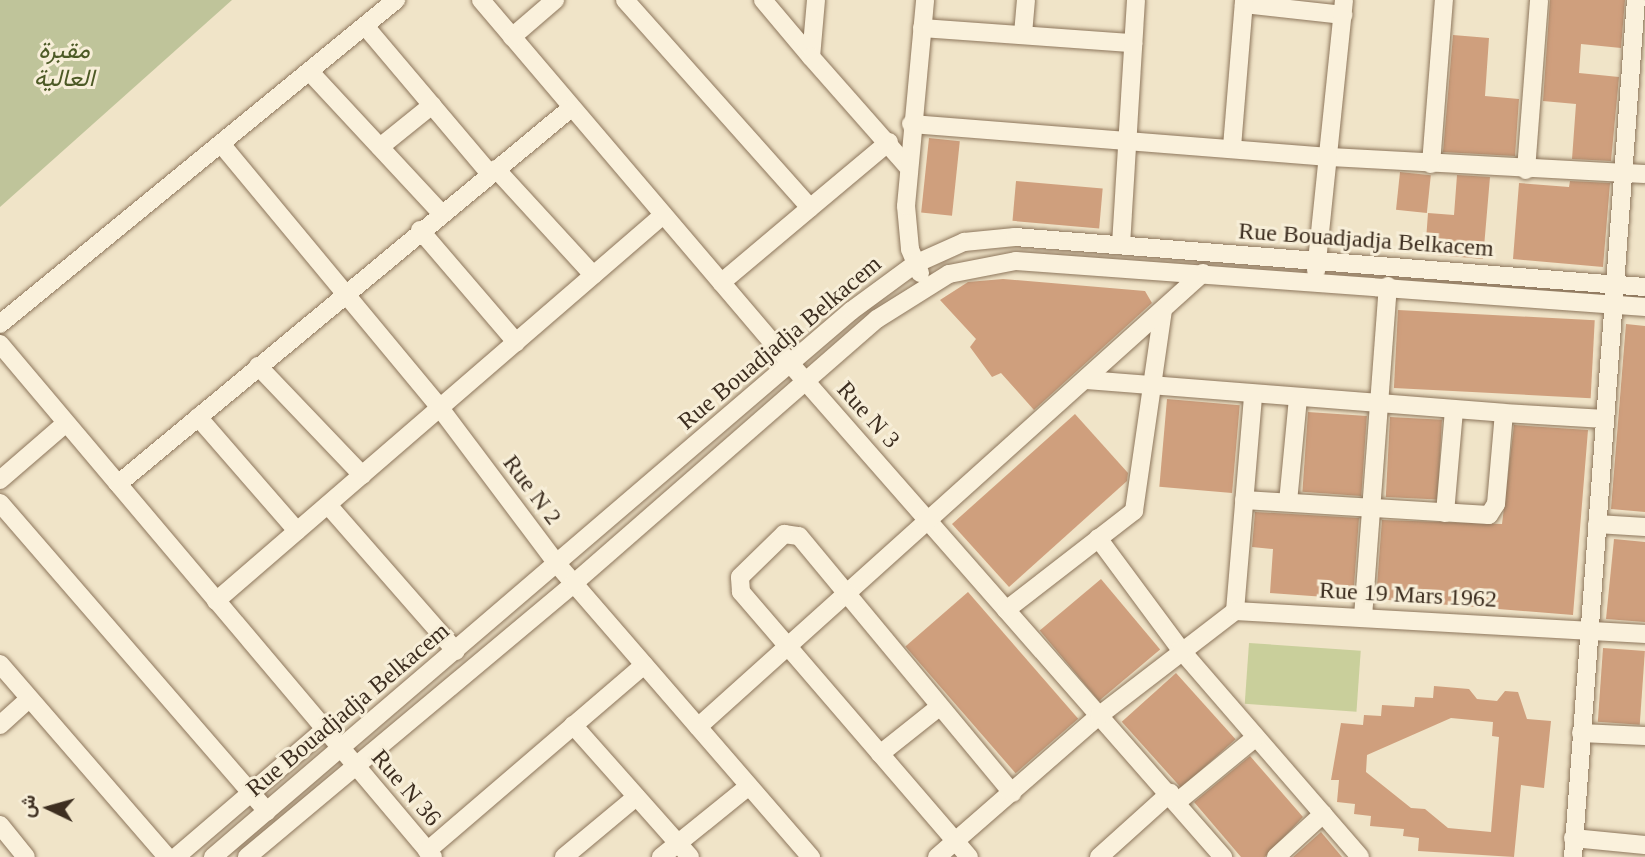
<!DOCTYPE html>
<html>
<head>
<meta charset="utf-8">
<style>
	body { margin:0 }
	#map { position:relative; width:1645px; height:857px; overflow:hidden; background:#f0e4c8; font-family:"Times New Roman",Vazirmatn,serif }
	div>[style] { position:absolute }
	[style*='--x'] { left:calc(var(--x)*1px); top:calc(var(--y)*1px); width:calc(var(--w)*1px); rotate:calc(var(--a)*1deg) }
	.green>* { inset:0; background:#c9cf9b; transform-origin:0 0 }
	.cemetery>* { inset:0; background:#bfc49a }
	.building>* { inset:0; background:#cf9f7d; transform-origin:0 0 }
	.roads { filter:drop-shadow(0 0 2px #8d765c) drop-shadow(0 0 2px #8d765c) }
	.minor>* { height:18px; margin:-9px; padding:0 9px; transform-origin:9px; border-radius:9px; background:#faf1dc }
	span { translate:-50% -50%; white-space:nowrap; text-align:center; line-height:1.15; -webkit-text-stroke:6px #f7eed8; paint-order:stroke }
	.park-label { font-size:24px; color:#4d5a26; font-style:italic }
	.street-label { font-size:24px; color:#3d2e20 }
	.north { position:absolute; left:14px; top:773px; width:70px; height:70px; -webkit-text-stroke:5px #f7eed8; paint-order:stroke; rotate:275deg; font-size:19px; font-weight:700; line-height:28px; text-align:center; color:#3d2e20 }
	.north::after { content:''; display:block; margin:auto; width:24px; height:32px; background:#3d2e20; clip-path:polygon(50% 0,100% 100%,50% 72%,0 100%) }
</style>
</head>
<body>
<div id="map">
	<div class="green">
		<div style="left:1249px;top:643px;width:112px;height:61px;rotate:4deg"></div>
	</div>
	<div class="cemetery">
		<div style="clip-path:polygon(0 0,232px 0,0 207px)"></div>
	</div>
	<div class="building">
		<div style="clip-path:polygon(1550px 0,1625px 0,1621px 48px,1581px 44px,1579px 73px,1619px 77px,1611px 161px,1572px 159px,1576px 104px,1543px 101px)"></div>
		<div style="clip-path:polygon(1453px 35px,1489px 38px,1485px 96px,1519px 99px,1515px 156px,1443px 152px)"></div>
		<div style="left:929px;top:138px;width:31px;height:75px;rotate:6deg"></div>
		<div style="left:1400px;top:172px;width:31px;height:38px;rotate:6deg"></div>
		<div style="clip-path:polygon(1457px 175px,1490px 177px,1483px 259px,1425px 254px,1428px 213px,1454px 215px)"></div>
		<div style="left:1016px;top:181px;width:87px;height:40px;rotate:5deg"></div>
		<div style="clip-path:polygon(1570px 181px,1610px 183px,1603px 267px,1513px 259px,1519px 183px,1569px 187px)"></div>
		<div style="clip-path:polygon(1003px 279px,1145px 291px,1152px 303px,1034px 410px,1001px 373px,992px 377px,970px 347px,976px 339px,940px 300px,968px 282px)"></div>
		<div style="left:1398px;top:310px;width:197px;height:78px;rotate:3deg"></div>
		<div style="clip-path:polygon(1626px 324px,1645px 326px,1645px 512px,1611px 509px)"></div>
		<div style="left:1167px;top:399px;width:73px;height:88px;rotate:5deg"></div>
		<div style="left:1308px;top:412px;width:59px;height:80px;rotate:4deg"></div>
		<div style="clip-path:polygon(1075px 414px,1128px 473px,1127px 481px,1009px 587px,952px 524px)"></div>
		<div style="left:1390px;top:417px;width:52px;height:80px;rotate:3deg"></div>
		<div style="clip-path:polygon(1514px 425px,1588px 430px,1573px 615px,1376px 599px,1382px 520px,1502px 524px)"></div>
		<div style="clip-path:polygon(1255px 512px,1359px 518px,1353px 599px,1270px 593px,1273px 549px,1252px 547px)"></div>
		<div style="clip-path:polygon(1614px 539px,1645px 542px,1645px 622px,1606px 619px)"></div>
		<div style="left:1101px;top:579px;width:92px;height:80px;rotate:50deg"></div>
		<div style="left:968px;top:592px;width:168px;height:83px;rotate:49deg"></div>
		<div style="left:1603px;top:648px;width:42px;height:74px;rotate:4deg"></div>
		<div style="left:1176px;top:673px;width:89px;height:73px;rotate:48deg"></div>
		<div style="clip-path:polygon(evenodd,1434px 686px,1469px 689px,1477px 699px,1497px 701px,1505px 691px,1518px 692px,1527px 719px,1551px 721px,1544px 788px,1521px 785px,1514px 857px,1418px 851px,1419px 838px,1403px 836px,1404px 829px,1370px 826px,1371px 816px,1354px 814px,1355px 804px,1337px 802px,1339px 780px,1331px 780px,1341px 723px,1363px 725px,1364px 715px,1381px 716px,1382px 705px,1414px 707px,1415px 697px,1433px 698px,1434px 686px,1451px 718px,1493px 722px,1492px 736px,1499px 737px,1491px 832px,1448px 828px,1425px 809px,1411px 808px,1366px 772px,1367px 755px,1451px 718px)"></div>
		<div style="clip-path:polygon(1250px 756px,1303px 817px,1265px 857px,1241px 857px,1194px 802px)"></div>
		<div style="clip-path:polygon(1321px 832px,1342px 857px,1293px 857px)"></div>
	</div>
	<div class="roads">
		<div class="minor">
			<div style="--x:481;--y:0;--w:483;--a:49.6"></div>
			<div style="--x:794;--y:368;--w:651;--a:48.74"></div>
			<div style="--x:625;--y:0;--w:278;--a:48.3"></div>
			<div style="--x:810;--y:208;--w:116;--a:139.9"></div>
			<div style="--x:763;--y:0;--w:75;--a:49.9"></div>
			<div style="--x:816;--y:0;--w:57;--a:95"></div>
			<div style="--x:811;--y:57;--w:145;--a:48.6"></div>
			<div style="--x:1244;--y:4;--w:100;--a:6.3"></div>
			<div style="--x:365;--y:26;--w:194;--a:49.8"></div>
			<div style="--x:922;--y:28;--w:212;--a:4.1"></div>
			<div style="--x:1023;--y:34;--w:34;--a:-85"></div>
			<div style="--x:512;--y:37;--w:57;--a:-40.7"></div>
			<div style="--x:310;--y:72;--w:192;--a:47.1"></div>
			<div style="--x:911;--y:124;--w:420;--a:4.5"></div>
			<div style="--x:1330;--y:157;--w:315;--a:3.1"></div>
			<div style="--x:222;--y:145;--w:342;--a:50.3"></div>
			<div style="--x:440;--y:408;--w:195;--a:53.1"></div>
			<div style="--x:557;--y:564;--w:388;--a:49.1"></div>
			<div style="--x:380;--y:147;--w:67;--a:-38.9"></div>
			<div style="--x:1232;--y:147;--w:147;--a:-85.3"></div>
			<div style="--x:1431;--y:164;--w:165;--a:-85.5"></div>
			<div style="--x:496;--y:169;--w:144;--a:47.5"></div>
			<div style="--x:1526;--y:170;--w:170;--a:-85.6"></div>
			<div style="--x:810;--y:208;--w:103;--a:-39.9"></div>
			<div style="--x:420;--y:230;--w:148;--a:49.4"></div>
			<div style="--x:1121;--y:245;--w:245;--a:-86.5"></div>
			<div style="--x:1316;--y:271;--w:272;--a:-84.1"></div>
			<div style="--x:920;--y:273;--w:26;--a:-113"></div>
			<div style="--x:910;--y:249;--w:43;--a:-95.3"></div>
			<div style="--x:906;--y:206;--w:207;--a:-84.7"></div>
			<div style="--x:0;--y:324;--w:512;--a:-39.29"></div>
			<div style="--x:0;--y:344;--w:671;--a:49.83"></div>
			<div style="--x:258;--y:366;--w:151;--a:46.3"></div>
			<div style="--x:1086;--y:380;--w:419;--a:4.5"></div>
			<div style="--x:198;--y:417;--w:151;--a:49"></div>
			<div style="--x:0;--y:480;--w:87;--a:-40.8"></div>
			<div style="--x:118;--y:484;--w:589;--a:-39.69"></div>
			<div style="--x:1244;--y:500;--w:245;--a:3.5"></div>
			<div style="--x:1489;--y:515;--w:13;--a:-58"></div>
			<div style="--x:1496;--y:504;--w:91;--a:-85"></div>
			<div style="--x:1504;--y:413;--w:101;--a:3.4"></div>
			<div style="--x:1288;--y:502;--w:103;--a:-84.5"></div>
			<div style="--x:0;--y:503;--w:408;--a:49.1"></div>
			<div style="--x:328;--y:505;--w:194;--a:48.8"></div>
			<div style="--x:1445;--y:513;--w:102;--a:-85"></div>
			<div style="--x:1597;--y:524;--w:48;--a:3.6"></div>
			<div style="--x:1098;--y:538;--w:138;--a:53.5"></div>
			<div style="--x:1180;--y:649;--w:275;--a:49.1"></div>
			<div style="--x:216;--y:601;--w:591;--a:-40.81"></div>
			<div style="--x:1006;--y:610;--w:162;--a:-37.7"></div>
			<div style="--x:1134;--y:511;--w:204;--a:-81.8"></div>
			<div style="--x:1235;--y:611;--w:217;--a:-85.2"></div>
			<div style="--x:1363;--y:617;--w:332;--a:-85.7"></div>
			<div style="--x:0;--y:664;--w:255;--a:49.1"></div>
			<div style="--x:0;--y:725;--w:39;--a:-42"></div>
			<div style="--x:573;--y:725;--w:176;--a:48.4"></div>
			<div style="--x:698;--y:727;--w:679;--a:-41.96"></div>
			<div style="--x:1581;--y:733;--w:64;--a:2.7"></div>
			<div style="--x:880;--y:754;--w:75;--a:-38.5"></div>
			<div style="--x:1177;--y:802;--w:102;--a:-39.4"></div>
			<div style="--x:0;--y:825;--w:41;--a:50.9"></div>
			<div style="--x:1573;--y:838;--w:72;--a:5.6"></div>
			<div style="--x:427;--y:851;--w:286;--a:-40.6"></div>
			<div style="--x:176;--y:857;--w:195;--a:-40.6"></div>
			<div style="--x:213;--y:857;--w:840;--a:-40.56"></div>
			<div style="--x:851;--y:311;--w:79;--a:-36.3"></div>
			<div style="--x:915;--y:264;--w:54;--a:-24.2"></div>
			<div style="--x:964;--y:242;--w:51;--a:-5.6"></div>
			<div style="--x:1015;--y:237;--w:632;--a:4.54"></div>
			<div style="--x:247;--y:857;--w:425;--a:-39.9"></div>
			<div style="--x:573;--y:584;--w:403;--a:-41.1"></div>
			<div style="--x:877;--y:319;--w:85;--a:-32"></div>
			<div style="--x:949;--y:274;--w:68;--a:-11"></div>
			<div style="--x:1016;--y:261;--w:631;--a:4.18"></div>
			<div style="--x:564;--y:857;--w:94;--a:-39.8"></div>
			<div style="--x:661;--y:857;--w:113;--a:-38.9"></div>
			<div style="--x:937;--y:857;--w:216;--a:-41.1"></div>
			<div style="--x:1100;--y:715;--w:170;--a:-37.6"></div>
			<div style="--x:1235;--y:611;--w:411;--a:3.2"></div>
			<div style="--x:969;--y:857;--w:350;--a:-130.7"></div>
			<div style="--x:741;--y:592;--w:15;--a:-94"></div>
			<div style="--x:740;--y:577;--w:62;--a:-44.3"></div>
			<div style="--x:784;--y:534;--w:15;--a:8"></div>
			<div style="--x:799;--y:536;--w:334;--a:50.3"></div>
			<div style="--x:1099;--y:857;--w:96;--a:-42"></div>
			<div style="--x:1276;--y:857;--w:64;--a:-42.5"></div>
			<div style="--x:1573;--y:857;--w:859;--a:-85.8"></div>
		</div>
	</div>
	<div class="park-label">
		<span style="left:64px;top:65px">مقبرة<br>العالية</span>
	</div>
	<div class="street-label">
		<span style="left:1366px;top:240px;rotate:4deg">Rue Bouadjadja Belkacem</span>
		<span style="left:780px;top:343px;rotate:-40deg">Rue Bouadjadja Belkacem</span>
		<span style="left:868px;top:415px;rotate:48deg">Rue N 3</span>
		<span style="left:532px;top:490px;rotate:53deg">Rue N 2</span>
		<span style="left:1408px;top:595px;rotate:3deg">Rue 19 Mars 1962</span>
		<span style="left:348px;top:710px;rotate:-40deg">Rue Bouadjadja Belkacem</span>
		<span style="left:406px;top:788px;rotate:49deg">Rue N 36</span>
	</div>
	<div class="north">ش</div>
</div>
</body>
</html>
